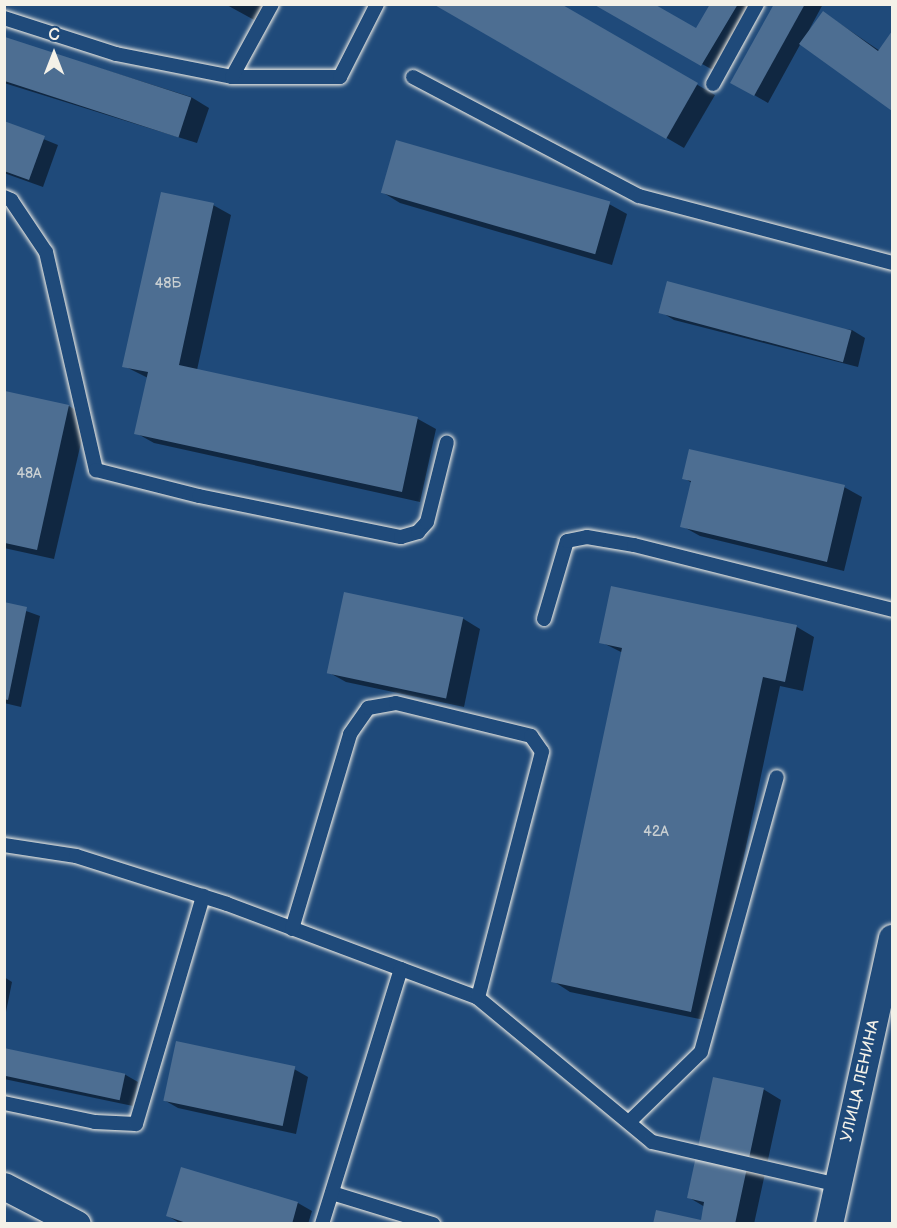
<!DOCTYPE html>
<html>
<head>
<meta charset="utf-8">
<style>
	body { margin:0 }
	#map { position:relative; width:897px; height:1228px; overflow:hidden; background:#1f4a7a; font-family:"Balsamiq Sans",sans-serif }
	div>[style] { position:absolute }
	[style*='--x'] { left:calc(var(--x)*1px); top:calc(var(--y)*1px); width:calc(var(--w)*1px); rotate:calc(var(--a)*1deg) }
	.shadow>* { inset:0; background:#0007 }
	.building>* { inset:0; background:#4d6e92; transform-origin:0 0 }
	.roads { filter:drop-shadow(0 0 2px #f4f1e8) drop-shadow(0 0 2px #f4f1e8) }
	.service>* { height:14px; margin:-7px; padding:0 7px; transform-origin:7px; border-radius:7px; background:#1f4a7a }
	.minor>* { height:27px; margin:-13.5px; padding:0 13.5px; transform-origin:13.5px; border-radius:13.5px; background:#1f4a7a }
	span { translate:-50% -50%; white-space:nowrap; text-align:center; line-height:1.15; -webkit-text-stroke:4.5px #1f4a7a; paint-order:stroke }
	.number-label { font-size:14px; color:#cad0d2 }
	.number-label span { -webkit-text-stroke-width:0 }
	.street-label { font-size:16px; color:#f4f1e8 }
	.frame { position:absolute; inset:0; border:6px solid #f4f1e8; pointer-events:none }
	.north { position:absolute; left:24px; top:24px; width:60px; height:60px; -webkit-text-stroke:4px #1f4a7a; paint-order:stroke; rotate:0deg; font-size:16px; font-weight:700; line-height:24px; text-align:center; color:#f4f1e8 }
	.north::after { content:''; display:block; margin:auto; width:21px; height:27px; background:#f4f1e8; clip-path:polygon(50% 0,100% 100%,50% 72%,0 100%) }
</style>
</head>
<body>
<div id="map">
	<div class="shadow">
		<div style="clip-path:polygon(225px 4px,265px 4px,256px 21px)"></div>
		<div style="clip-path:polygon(436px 4px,558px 4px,715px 95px,684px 148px)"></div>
		<div style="clip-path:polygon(595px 4px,696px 30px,711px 4px,762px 4px,720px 74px)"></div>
		<div style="clip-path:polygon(776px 4px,823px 4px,809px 30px,824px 13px,880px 51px,892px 34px,892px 109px,801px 43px,768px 103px,732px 82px)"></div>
		<div style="clip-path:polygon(4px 38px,191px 97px,209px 108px,197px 143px,4px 83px)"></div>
		<div style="clip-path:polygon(4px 123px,58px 145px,43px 187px,4px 173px)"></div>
		<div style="clip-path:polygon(382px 192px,609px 204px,627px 214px,612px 265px,400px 203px)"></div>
		<div style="clip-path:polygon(213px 205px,231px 215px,197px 370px,418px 419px,436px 429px,420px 502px,154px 443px,136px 433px,148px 378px,124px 366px)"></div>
		<div style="clip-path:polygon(661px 312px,852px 330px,865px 338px,858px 367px,674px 320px)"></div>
		<div style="clip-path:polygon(4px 392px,69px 406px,87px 417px,54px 559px,4px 548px)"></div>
		<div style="clip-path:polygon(684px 478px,844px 487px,862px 497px,844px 571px,700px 536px,682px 526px,692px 483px)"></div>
		<div style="clip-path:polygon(4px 603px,40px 616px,21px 707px,4px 703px)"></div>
		<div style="clip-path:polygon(462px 618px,480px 629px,464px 707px,346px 682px,328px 672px)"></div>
		<div style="clip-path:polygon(797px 627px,814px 637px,803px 691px,780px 686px,709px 1021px,570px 992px,553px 981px,623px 653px,601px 642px)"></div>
		<div style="clip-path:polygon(4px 977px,12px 982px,4px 1022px)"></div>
		<div style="clip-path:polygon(4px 1049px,124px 1074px,138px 1082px,133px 1106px,4px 1079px)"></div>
		<div style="clip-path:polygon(294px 1069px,308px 1077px,296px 1134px,178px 1108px,164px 1100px)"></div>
		<div style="clip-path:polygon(763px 1089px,781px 1100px,754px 1224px,654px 1224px,702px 1221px,705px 1207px,688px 1197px)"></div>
		<div style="clip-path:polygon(182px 1169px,298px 1203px,312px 1211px,308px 1224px,181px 1224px,168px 1216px)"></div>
	</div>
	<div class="building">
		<div style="clip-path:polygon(433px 4px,561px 4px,698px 83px,666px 139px)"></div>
		<div style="clip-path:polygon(593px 4px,654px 4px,696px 28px,710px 4px,738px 4px,701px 66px)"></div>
		<div style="clip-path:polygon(774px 4px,805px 4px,754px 96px,730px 83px)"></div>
		<div style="clip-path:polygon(823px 11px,878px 51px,892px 31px,892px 111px,799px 44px)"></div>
		<div style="left:5px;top:37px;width:196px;height:42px;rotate:18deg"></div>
		<div style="clip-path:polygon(4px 121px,45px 136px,29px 180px,4px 171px)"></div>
		<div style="left:396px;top:140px;width:223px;height:55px;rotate:16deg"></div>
		<div style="clip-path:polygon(161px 192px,214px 203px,179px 365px,418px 417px,402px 492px,134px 434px,148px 372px,122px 367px)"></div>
		<div style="left:667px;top:281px;width:191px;height:33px;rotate:15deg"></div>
		<div style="clip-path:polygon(5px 391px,69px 405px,37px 550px,5px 543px)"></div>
		<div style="clip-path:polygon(689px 449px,845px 485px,827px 562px,680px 527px,691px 481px,682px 479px)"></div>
		<div style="clip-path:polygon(611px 586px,797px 625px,785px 682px,763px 677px,691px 1012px,551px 982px,622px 648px,599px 643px)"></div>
		<div style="left:344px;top:592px;width:122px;height:83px;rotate:12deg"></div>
		<div style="clip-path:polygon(4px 602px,27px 607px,8px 700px,4px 699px)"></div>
		<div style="left:176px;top:1041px;width:122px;height:61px;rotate:12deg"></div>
		<div style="left:4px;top:1048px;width:124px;height:27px;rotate:12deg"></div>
		<div style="clip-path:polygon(713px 1077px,764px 1088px,735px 1224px,653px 1224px,656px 1210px,701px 1220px,704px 1202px,687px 1198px)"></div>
		<div style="clip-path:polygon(181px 1167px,298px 1202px,292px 1224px,189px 1224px,166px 1216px)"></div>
	</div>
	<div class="roads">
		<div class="service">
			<div style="--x:4;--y:18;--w:118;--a:17.8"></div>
			<div style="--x:116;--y:54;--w:118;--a:11.2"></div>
			<div style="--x:232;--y:77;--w:108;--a:0"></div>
			<div style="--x:340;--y:77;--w:82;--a:-63.1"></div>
			<div style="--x:232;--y:77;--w:83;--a:-61.3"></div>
			<div style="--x:413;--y:77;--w:255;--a:27.8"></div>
			<div style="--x:639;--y:196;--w:262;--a:14.8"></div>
			<div style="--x:713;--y:84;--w:91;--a:-61.2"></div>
			<div style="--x:4;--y:197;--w:8;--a:23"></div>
			<div style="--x:11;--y:200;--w:63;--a:56.1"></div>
			<div style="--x:46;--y:252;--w:224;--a:77.1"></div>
			<div style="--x:96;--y:470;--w:106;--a:14.2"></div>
			<div style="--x:199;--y:496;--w:206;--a:11.5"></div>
			<div style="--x:401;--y:537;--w:18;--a:-16"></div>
			<div style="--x:418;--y:532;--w:13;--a:-48"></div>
			<div style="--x:427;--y:522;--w:82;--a:-76"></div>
			<div style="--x:544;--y:619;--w:81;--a:-73.6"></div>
			<div style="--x:567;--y:541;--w:20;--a:-11"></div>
			<div style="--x:587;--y:537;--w:48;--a:9.7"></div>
			<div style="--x:634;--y:545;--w:266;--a:14.1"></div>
			<div style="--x:4;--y:845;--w:73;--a:8.7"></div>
			<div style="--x:76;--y:856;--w:158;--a:17.6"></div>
			<div style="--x:227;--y:904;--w:268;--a:20.5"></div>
			<div style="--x:478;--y:998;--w:226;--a:39.6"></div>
			<div style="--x:652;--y:1142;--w:191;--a:13"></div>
			<div style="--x:292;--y:929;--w:203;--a:-73.4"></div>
			<div style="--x:350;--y:734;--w:32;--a:-55"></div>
			<div style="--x:368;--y:708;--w:28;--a:-10"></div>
			<div style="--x:396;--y:703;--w:139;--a:13.7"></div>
			<div style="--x:531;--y:736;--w:19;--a:55"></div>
			<div style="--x:542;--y:752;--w:254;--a:104.6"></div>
			<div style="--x:4;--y:1103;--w:93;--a:11.8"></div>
			<div style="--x:95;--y:1122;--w:41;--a:2.8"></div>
			<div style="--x:136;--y:1124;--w:238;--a:-73.6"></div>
			<div style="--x:629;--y:1122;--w:100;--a:-44.2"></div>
			<div style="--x:701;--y:1052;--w:285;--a:-74.6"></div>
			<div style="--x:332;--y:1193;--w:106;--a:17.1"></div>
			<div style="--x:322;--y:1224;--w:267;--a:-72.8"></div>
		</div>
		<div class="minor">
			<div style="--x:4;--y:1186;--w:82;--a:27.5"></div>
			<div style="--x:829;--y:1224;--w:293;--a:-77.6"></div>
		</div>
	</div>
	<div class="number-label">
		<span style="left:168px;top:284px">48Б</span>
		<span style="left:29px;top:474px">48А</span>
		<span style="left:656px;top:832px">42А</span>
	</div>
	<div class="street-label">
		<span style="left:861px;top:1081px;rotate:-77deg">УЛИЦА ЛЕНИНА</span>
	</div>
	<div class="frame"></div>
	<div class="north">С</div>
</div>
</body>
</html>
